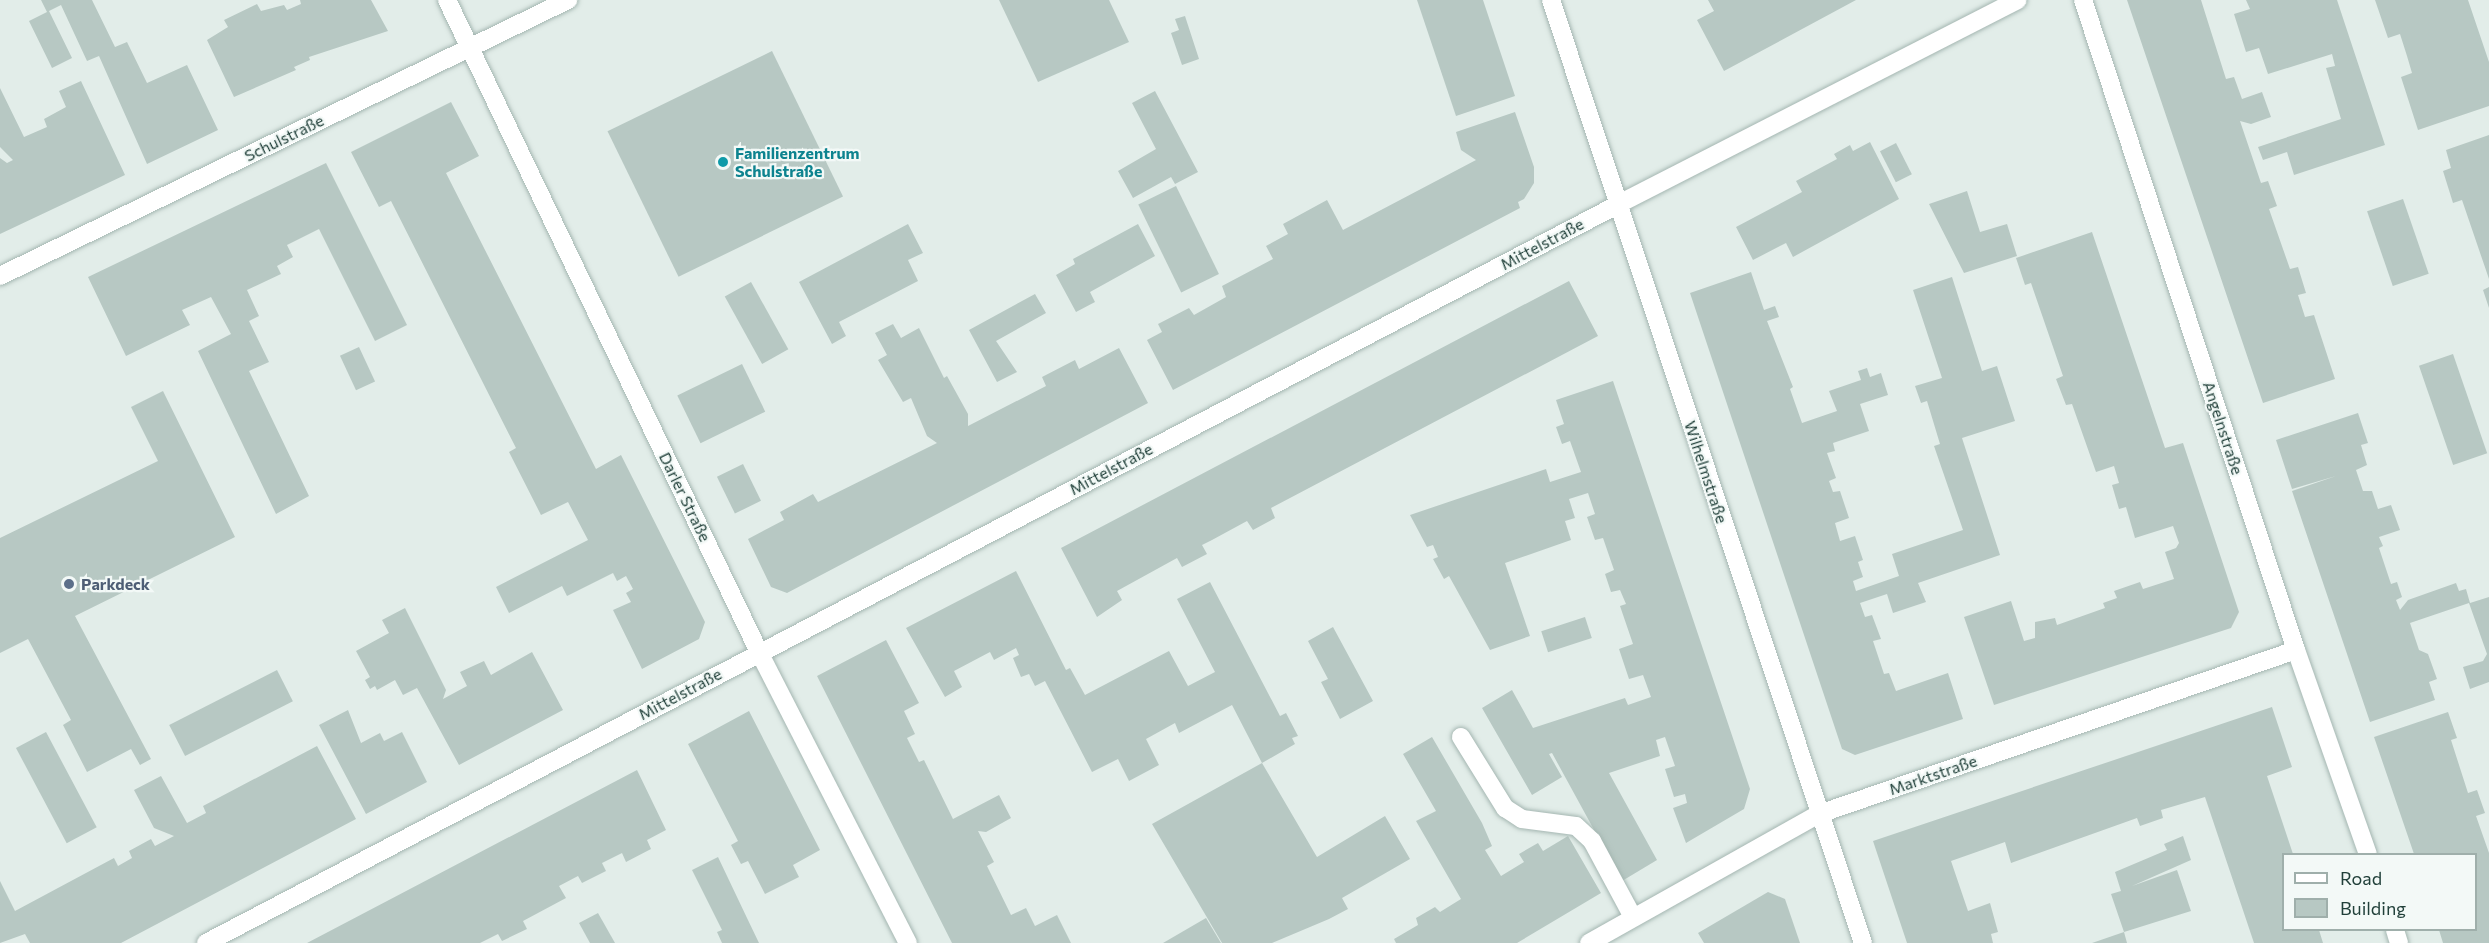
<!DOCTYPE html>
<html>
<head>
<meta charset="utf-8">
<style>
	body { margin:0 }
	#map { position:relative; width:2489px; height:943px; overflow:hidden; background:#e2ede9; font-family:Commissioner,sans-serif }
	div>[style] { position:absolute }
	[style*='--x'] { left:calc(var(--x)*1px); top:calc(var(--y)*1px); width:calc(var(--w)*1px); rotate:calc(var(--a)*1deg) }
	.building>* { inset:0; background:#b7c8c3; transform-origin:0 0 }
	.roads { filter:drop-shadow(0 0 2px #a4b6b1) drop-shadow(0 0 2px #a4b6b1) }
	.service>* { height:18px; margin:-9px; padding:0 9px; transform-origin:9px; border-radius:9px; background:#fff }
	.minor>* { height:18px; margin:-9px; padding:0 9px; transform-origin:9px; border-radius:9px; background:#fff }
	.tertiary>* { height:18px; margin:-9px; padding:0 9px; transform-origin:9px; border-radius:9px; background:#fff }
	.dots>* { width:16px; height:16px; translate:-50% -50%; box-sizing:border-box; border:3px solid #f3f9f7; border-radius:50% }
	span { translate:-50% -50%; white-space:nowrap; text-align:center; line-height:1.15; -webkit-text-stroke:4.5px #f3f9f7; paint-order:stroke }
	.street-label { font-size:16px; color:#21403a }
	.culture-label { font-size:16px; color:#0d838f; font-weight:700 }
	.left { translate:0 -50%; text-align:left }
	.service-label { font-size:16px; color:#4e5e75; font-weight:700 }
	.legend { position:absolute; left:2282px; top:853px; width:195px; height:78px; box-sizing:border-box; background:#f3f9f7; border:2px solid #9fafab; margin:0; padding:8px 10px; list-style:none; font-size:18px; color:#21403a }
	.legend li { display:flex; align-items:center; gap:12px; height:30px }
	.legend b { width:30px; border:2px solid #9fafab }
</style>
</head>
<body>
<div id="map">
	<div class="building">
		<div style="clip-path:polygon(41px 0,92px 0,115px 47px,127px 42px,147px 83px,187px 65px,218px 130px,147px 164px,99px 56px,87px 61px,61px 5px,49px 11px,72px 58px,52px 68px,29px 21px,47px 12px)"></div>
		<div style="clip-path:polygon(300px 0,371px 0,388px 31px,309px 57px,310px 60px,294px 67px,296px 70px,234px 97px,207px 40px,228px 27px,224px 20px,257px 4px,261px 11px,284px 5px,287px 10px,301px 4px)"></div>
		<div style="clip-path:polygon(999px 0,1109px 0,1129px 42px,1038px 82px)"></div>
		<div style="clip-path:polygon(1417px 0,1483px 0,1515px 96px,1456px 116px)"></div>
		<div style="clip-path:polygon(1708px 0,1856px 0,1724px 71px,1697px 20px,1714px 11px)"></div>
		<div style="clip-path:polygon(2127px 0,2201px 0,2226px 79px,2234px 77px,2242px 99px,2262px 92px,2271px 117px,2251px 124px,2240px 121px,2261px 183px,2268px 181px,2277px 206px,2269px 209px,2290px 269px,2298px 267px,2306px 293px,2298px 295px,2305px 317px,2314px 315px,2335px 379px,2263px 403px)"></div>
		<div style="clip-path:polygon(2246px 0,2337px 0,2385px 145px,2294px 175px,2287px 152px,2263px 160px,2258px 147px,2341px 119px,2326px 68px,2335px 66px,2332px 54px,2268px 74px,2259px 48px,2246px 52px,2234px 14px,2250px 9px)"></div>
		<div style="clip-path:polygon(2375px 0,2468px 0,2489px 62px,2489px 106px,2418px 130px,2401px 77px,2412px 73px,2407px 56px,2400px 34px,2388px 38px)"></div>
		<div style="clip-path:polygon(1185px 16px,1199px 59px,1182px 65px,1171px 33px,1179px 30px,1175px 19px)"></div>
		<div style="left:772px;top:51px;width:162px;height:183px;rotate:64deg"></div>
		<div style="clip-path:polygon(81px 81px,125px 175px,0 234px,0 158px,7px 163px,13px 160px,0 147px,0 88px,24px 137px,47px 127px,44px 119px,66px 107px,59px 91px)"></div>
		<div style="clip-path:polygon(1155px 91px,1198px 172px,1175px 184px,1171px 177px,1133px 198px,1118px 171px,1156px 149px,1132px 103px)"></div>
		<div style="clip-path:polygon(451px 102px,479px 156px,446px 173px,596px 469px,621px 455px,705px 622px,699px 639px,642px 669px,613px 610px,631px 602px,626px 593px,633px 589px,626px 576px,617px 581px,613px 573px,567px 596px,562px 586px,509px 613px,496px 587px,588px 540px,568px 502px,541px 515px,509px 452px,516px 448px,391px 201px,379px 207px,351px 152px)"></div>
		<div style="clip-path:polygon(1515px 112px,1534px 167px,1534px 183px,1524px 199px,1518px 202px,1520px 208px,1173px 390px,1147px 340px,1162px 332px,1158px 324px,1189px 308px,1194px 315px,1226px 297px,1222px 286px,1273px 259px,1266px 246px,1288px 234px,1283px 224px,1327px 200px,1343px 230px,1476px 160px,1461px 150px,1456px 132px)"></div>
		<div style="clip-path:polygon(2489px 135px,2489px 279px,2462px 200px,2453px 203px,2443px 171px,2451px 168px,2446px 150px)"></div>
		<div style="clip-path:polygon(1870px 142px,1899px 199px,1793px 257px,1786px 243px,1753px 260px,1736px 227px,1802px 192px,1796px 181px,1837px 159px,1834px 154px,1850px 145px,1853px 151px)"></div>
		<div style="left:1896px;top:143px;width:35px;height:18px;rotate:63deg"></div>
		<div style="clip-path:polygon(326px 163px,407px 325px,375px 341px,319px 229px,287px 245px,293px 257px,277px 266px,281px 274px,247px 290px,259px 316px,249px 321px,269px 362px,249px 371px,309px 496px,276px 514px,198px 351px,231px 334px,211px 297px,182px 310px,190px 325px,126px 356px,88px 277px)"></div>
		<div style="left:1176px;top:186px;width:98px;height:42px;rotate:64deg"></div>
		<div style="clip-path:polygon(1967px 191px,1980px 232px,2007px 224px,2017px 256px,1964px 273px,1929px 204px)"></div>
		<div style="left:2403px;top:199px;width:79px;height:38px;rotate:71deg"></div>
		<div style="clip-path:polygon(908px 224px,923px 253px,908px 260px,918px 281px,839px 322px,846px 336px,832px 344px,799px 282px)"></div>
		<div style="clip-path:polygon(1138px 224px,1155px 256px,1090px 292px,1095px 302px,1076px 312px,1056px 275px,1075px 264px,1073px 259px)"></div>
		<div style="clip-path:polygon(2092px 232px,2165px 448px,2183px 443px,2239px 612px,2231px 628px,1994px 705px,1964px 617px,2011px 601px,2024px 641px,2035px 638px,2035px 622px,2055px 618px,2057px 625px,2105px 608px,2103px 603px,2117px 598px,2114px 591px,2140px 582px,2143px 589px,2174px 579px,2165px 552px,2176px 548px,2179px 543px,2173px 526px,2135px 538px,2126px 507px,2119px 509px,2112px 485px,2119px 483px,2114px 466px,2096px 472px,2072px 404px,2066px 405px,2056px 379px,2063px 376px,2031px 283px,2025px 285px,2016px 258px)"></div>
		<div style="clip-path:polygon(1751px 272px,1764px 310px,1775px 306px,1779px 317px,1767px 321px,1793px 387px,1790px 389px,1802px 423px,1837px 411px,1829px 391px,1861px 380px,1858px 371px,1867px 368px,1870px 377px,1881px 373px,1888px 395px,1860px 404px,1869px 431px,1833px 443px,1835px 451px,1827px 453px,1836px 478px,1829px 481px,1833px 492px,1840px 491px,1849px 518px,1835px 523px,1840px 541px,1855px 536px,1863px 560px,1858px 562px,1863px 577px,1853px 581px,1856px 591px,1899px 576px,1892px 554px,1963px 530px,1934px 446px,1940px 444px,1927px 401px,1921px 403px,1915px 386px,1942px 378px,1913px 290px,1952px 277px,1982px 371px,1997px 366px,2015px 421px,1962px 438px,2000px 555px,1918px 583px,1926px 602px,1893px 613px,1887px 594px,1860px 603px,1865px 617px,1872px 615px,1881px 639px,1873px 641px,1884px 674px,1889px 673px,1896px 691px,1948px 673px,1963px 719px,1855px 755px,1842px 749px,1690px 293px)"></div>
		<div style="clip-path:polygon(1569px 281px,1598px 336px,1271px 508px,1275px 518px,1253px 530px,1247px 521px,1212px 540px,1202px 545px,1207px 554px,1182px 567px,1177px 558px,1117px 591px,1122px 600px,1097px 617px,1061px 548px)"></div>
		<div style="left:751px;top:282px;width:77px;height:30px;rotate:61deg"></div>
		<div style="clip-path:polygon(2489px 287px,2489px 308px,2483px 290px)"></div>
		<div style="clip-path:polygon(1035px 294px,1046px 313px,996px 341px,1017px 372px,997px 382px,969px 330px)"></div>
		<div style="clip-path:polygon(893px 324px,901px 338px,919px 328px,944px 378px,947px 376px,968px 414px,968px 426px,1046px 386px,1042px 377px,1075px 360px,1079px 369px,1119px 348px,1148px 403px,787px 593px,771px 587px,748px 539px,784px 520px,780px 512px,813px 494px,818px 502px,937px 443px,927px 436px,911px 398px,903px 402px,878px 360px,887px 355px,875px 333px)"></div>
		<div style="left:359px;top:347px;width:38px;height:21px;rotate:65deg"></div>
		<div style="left:2453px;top:354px;width:105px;height:36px;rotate:71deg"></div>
		<div style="left:742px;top:364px;width:53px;height:72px;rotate:64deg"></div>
		<div style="clip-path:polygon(1613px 381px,1750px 789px,1744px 809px,1686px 843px,1673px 808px,1687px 803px,1685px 794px,1674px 797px,1665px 769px,1675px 766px,1665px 737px,1656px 740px,1660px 756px,1609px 773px,1657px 860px,1622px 881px,1552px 753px,1549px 754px,1562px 777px,1532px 795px,1482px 708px,1512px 690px,1533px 728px,1625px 698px,1628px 705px,1651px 697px,1643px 675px,1629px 679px,1619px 649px,1633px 644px,1620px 606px,1626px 604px,1620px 590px,1611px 592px,1605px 574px,1614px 570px,1603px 538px,1595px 540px,1587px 517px,1595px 514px,1588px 493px,1569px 499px,1575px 518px,1565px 521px,1571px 540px,1505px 563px,1530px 636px,1490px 650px,1449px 576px,1444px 579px,1433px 559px,1438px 557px,1433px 545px,1427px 547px,1410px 515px,1546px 469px,1550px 482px,1581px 472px,1570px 441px,1562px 444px,1556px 427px,1564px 424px,1556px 400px)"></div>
		<div style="clip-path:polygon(163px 391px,235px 537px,75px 616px,151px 759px,140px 765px,131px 749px,87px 772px,63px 725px,71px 720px,28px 639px,0 653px,0 538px,158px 461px,131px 407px)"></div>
		<div style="clip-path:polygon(2358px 413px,2368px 443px,2361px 445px,2367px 465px,2356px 470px,2363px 491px,2372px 491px,2378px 509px,2391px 505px,2400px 530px,2379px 537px,2383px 546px,2379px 548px,2391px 584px,2397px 582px,2402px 597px,2396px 600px,2400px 610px,2408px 600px,2456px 583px,2459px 591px,2466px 589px,2470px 603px,2489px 597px,2489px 682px,2470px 689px,2463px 667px,2483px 661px,2487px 654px,2469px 603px,2410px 623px,2419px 650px,2428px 654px,2437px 679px,2429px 682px,2435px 700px,2370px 722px,2292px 491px,2336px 476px,2292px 489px,2276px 440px)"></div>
		<div style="left:743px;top:464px;width:41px;height:29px;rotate:64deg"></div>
		<div style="clip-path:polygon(1016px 571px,1066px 670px,1070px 668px,1085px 695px,1169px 651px,1188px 686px,1215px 672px,1177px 599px,1210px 582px,1280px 716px,1286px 713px,1298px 736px,1292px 738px,1295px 744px,1262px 763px,1314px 852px,1317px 857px,1385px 816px,1410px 859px,1342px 898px,1348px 909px,1329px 919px,1272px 943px,1222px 943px,1152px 824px,1262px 763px,1232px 705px,1179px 733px,1175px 723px,1146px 739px,1159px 765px,1129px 781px,1118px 759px,1092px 772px,1045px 681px,1035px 686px,1029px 674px,1021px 677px,1013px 658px,1019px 655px,1016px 648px,994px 660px,990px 652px,954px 671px,962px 687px,945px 697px,906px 628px)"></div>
		<div style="clip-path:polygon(405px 608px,446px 690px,443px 699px,467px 686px,460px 672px,484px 661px,491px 675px,532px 652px,563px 710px,459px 765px,417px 688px,403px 695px,395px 680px,377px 690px,375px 686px,370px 689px,365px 680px,370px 677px,356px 651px,389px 633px,382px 620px)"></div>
		<div style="left:1585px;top:617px;width:22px;height:46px;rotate:72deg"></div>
		<div style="clip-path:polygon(1333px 627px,1373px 701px,1340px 719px,1321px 682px,1328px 679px,1308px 641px)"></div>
		<div style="clip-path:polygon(886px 640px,919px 703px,904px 711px,915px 734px,907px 738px,919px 762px,924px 760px,953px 819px,999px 795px,1011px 818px,986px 832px,978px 831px,994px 862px,987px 866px,1011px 915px,1026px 908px,1035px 926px,1057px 915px,1071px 943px,952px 943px,817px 676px)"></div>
		<div style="left:277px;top:670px;width:35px;height:121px;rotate:63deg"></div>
		<div style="clip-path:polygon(2272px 707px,2292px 767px,2267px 776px,2293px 854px,2283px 855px,2283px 930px,2319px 930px,2323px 943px,2254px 943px,2205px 797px,2161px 810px,2163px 818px,2140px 826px,2137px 818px,2011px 863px,2005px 842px,1951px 861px,1968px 911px,1990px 903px,1998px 932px,1991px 934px,1993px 943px,1907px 943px,1873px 841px)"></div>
		<div style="clip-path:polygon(348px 710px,361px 743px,380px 733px,384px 741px,402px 732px,427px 782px,366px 814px,319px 725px)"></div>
		<div style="clip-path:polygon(749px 711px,820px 850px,793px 865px,799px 877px,765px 894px,748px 861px,741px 864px,731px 845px,738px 841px,688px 744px)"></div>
		<div style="clip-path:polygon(2448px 712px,2457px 738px,2451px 740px,2468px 793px,2477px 790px,2485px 813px,2476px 816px,2489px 853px,2489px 943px,2443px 943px,2439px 930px,2476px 930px,2476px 854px,2414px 854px,2374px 737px)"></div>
		<div style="left:46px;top:732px;width:108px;height:34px;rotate:62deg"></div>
		<div style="clip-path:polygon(1432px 737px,1482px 823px,1492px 846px,1485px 850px,1501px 876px,1524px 862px,1519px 854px,1538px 843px,1543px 851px,1568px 836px,1601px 893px,1517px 943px,1396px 943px,1394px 939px,1418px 925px,1416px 918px,1435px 907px,1440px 912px,1461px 899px,1416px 821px,1436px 811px,1403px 754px)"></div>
		<div style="clip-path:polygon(317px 746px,356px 819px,121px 943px,30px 943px,25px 934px,0 943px,0 881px,15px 911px,114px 858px,118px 866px,132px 858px,129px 851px,151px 839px,155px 846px,174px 836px,154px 828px,134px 790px,161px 776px,187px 823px,206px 813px,203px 806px)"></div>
		<div style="clip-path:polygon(637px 770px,666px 830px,647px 840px,651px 849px,626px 862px,622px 853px,602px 863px,606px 871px,582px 883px,578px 876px,559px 886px,566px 898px,523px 921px,527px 929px,502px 941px,498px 934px,480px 943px,307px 943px)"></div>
		<div style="clip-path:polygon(2183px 836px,2191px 860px,2132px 886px,2177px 870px,2191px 911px,2124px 932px,2111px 894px,2121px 891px,2115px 872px,2167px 850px,2164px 844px)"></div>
		<div style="clip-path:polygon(718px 857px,747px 918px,759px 943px,722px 943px,717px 932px,722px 930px,692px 870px)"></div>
		<div style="clip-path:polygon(1768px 892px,1785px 899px,1800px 943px,1704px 943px,1698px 933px)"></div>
		<div style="clip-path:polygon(598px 913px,615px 943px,590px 943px,579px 923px)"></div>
		<div style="clip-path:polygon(1206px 918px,1221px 943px,1163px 943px)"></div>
		<div style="clip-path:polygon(2124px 932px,2127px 943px,2092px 943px)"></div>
	</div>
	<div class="roads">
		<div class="service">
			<div style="--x:1461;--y:737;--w:84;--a:58.2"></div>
			<div style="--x:1505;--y:808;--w:20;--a:33"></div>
			<div style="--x:1522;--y:819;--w:54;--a:7.4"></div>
			<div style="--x:1576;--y:826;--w:22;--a:43"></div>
			<div style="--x:1592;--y:841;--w:86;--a:61.7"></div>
		</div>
		<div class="minor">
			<div style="--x:447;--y:0;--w:723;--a:64.43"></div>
			<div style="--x:759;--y:652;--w:327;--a:62.9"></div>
			<div style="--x:2083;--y:0;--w:684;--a:71.86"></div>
			<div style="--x:2296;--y:650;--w:216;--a:70.6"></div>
			<div style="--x:0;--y:276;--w:632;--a:-25.92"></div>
			<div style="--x:2395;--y:930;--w:14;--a:73"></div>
			<div style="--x:206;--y:943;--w:1592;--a:-27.61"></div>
			<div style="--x:1617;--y:205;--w:450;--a:-27.1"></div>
			<div style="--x:1589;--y:943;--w:264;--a:-29.3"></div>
			<div style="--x:1819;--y:814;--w:504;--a:-18.97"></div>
		</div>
		<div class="tertiary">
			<div style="--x:1551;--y:0;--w:993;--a:71.69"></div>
		</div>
	</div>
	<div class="dots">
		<div style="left:723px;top:162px;background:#0f9aa8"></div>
		<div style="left:69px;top:584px;background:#5c6f8a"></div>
	</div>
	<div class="street-label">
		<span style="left:284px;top:138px;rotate:-26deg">Schulstraße</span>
		<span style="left:1542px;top:244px;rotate:-28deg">Mittelstraße</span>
		<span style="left:2223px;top:428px;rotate:72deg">Angelnstraße</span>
		<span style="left:1111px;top:469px;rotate:-28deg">Mittelstraße</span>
		<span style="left:1706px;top:472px;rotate:72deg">Wilhelmstraße</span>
		<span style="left:685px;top:497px;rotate:64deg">Darler Straße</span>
		<span style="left:680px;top:694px;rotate:-28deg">Mittelstraße</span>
		<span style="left:1933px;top:775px;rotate:-19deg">Marktstraße</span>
	</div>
	<div class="culture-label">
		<span class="left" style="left:735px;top:162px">Familienzentrum<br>Schulstraße</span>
	</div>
	<div class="service-label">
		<span class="left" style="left:81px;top:584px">Parkdeck</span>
	</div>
	<ul class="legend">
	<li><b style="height:8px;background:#fff"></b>Road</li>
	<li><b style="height:16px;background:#b7c8c3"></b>Building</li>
	</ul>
</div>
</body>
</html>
